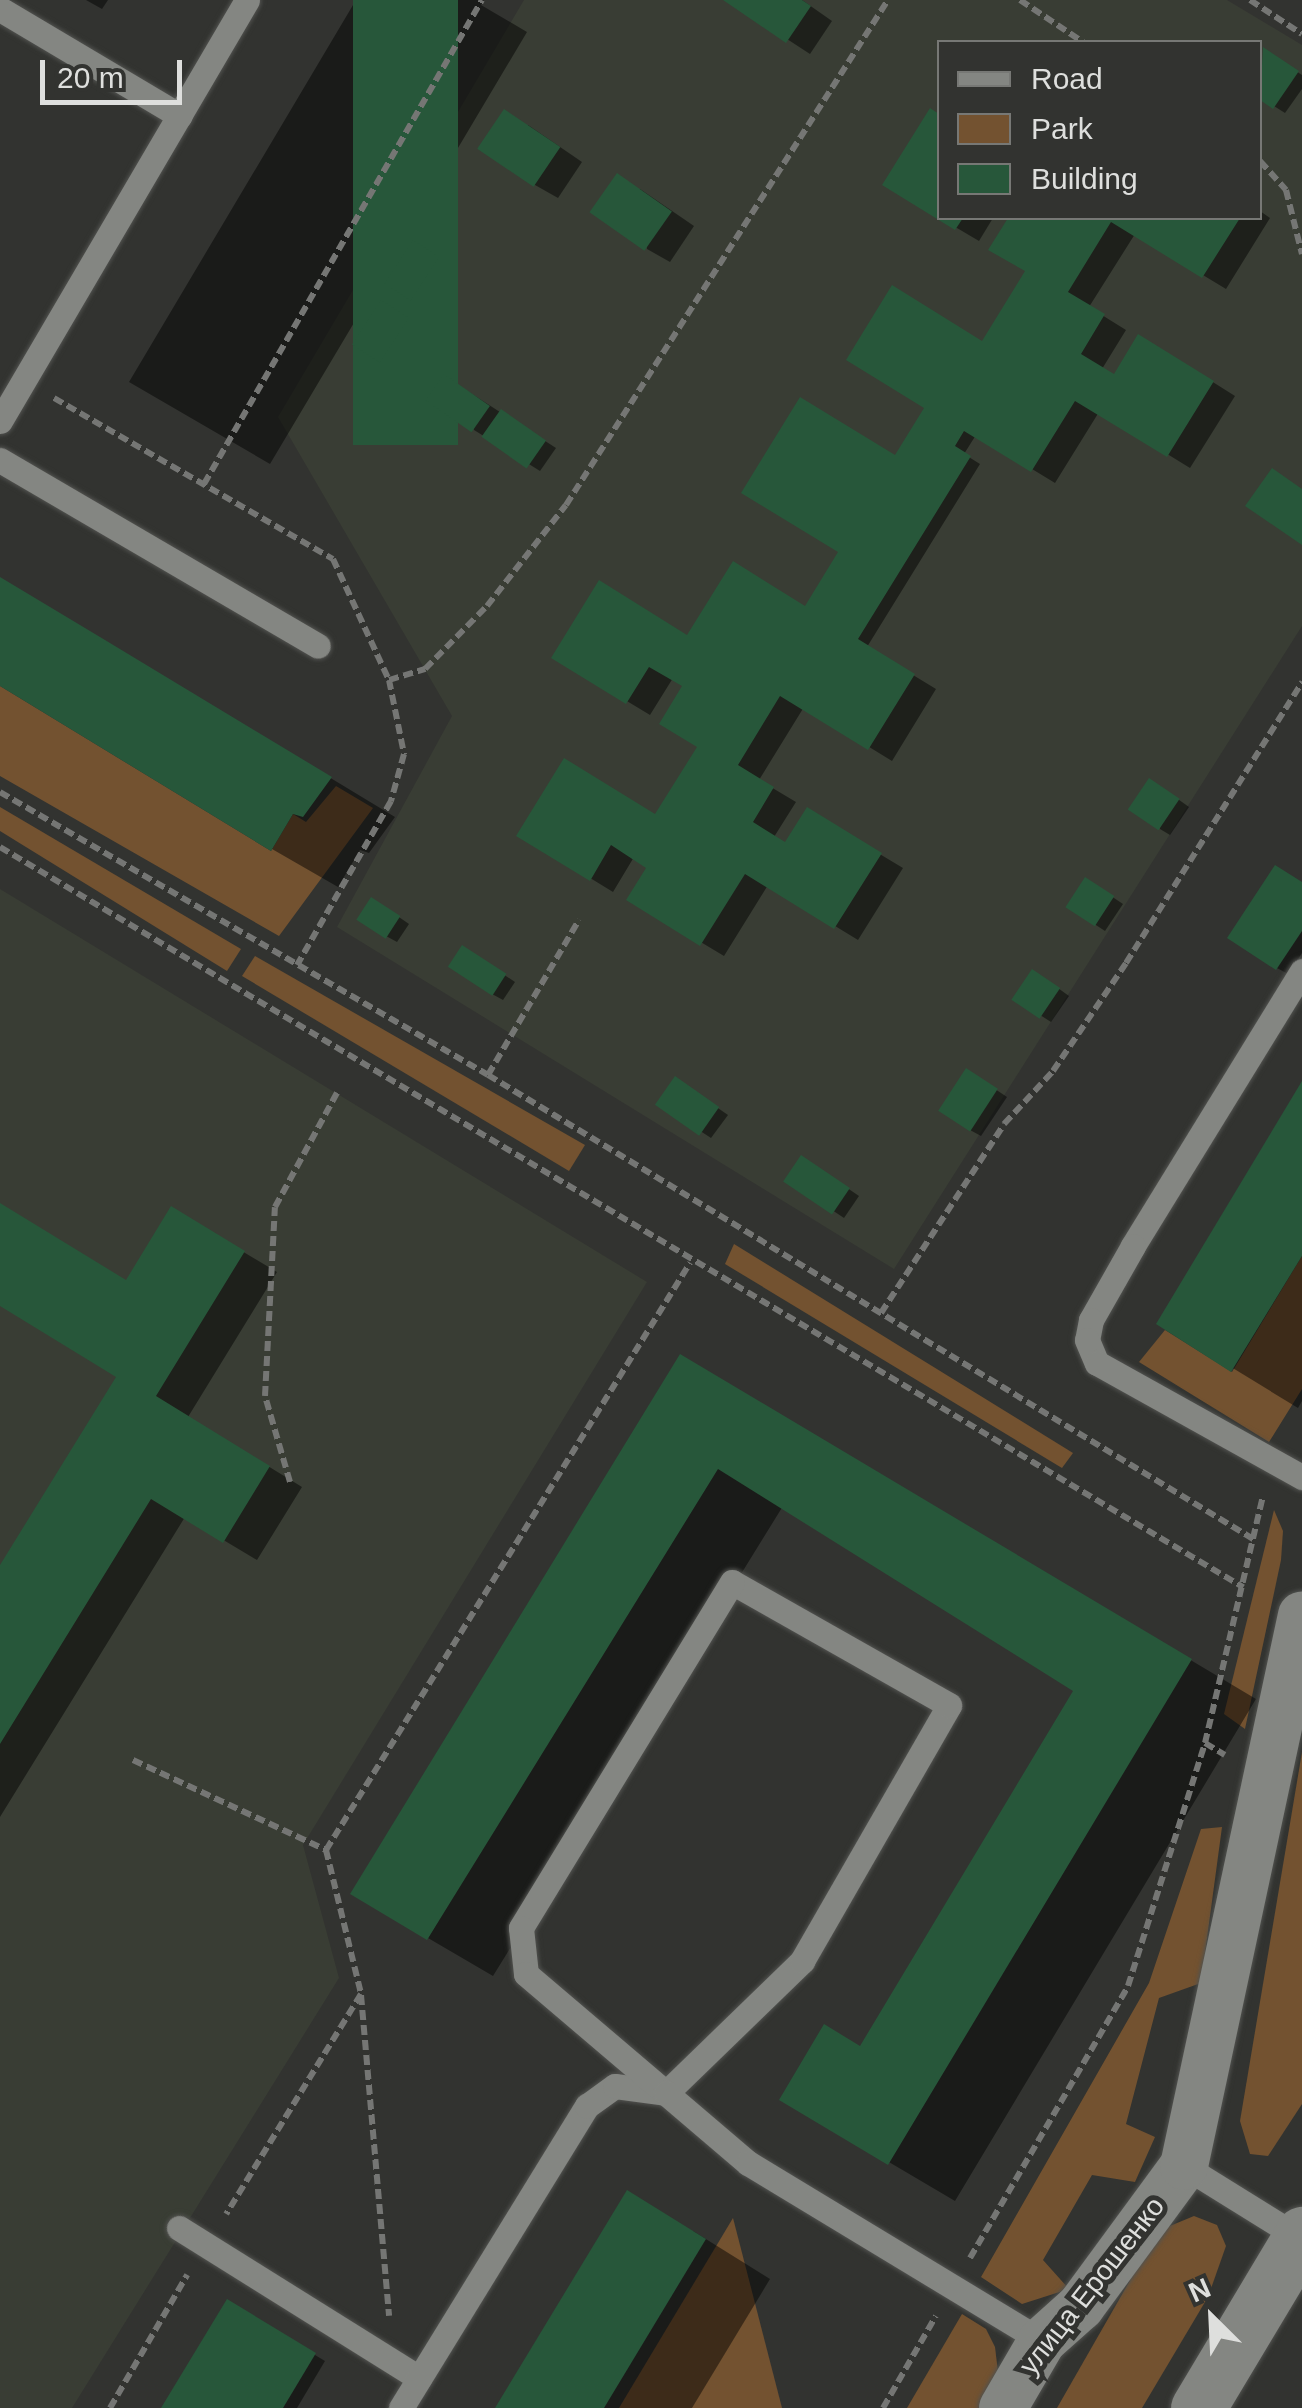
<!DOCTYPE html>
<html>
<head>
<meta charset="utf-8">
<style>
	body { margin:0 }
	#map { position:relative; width:1302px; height:2408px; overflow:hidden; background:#323330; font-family:Arial,sans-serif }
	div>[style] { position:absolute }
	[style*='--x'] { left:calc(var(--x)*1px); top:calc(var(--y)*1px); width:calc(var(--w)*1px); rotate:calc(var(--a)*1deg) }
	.built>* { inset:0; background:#393d34 }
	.green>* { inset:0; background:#735230 }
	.shadow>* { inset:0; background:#0007 }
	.building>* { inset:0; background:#27573a; transform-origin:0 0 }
	.path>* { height:6px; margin-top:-3px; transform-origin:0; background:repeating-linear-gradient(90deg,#757674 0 10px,transparent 0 15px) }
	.roads { filter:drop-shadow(0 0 2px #51524f) drop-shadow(0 0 2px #51524f) }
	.lane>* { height:25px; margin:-12.5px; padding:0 12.5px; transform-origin:12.5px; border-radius:12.5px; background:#848682 }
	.street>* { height:48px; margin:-24px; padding:0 24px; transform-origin:24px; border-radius:24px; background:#848682 }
	.secondary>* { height:55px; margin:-27.5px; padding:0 27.5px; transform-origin:27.5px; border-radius:27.5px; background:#848682 }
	span { translate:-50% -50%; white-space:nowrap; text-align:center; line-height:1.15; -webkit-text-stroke:10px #323330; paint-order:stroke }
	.street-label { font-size:28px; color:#dedfdd }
	.legend { position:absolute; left:937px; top:40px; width:325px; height:180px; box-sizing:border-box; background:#323330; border:2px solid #777875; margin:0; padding:12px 18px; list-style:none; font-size:30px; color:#dedfdd }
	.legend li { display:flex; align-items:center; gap:20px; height:50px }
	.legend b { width:50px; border:2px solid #777875 }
	.north { position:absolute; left:1162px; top:2268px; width:100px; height:100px; -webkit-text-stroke:8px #323330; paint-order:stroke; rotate:336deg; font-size:28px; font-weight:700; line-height:40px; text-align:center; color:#dedfdd }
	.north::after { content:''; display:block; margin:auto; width:35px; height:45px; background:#dedfdd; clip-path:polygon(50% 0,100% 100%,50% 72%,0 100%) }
	.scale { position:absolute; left:40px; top:60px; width:142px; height:45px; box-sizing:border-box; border:5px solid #dedfdd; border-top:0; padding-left:12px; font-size:30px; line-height:35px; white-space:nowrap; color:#dedfdd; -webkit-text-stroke:8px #323330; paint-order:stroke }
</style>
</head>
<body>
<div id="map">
	<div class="built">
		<div style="clip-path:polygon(evenodd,524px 0,1227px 0,1302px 45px,1302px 626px,894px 1269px,337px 927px,452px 716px,278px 417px,524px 0,939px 42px,1260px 42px,1260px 218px,939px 218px,939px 42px)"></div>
		<div style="clip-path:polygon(0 889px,647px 1282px,303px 1845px,339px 1978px,72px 2408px,0 2408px)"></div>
	</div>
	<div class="green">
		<div style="clip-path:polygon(0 686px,271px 851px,293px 814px,306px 822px,336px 786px,373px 808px,279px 936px,0 776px)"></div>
		<div style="clip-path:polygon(0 807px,241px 949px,227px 971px,0 831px)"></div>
		<div style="clip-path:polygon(255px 956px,585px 1145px,569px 1171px,242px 976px)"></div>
		<div style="clip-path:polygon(734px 1244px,1073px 1453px,1062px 1468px,725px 1264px)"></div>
		<div style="clip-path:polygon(1302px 1256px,1302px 1389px,1269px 1442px,1139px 1362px,1165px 1330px,1232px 1372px)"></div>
		<div style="clip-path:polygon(1274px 1510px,1283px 1531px,1281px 1560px,1245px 1729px,1224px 1714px)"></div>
		<div style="clip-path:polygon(1302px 1752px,1302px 2104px,1268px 2156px,1250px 2154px,1240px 2121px)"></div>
		<div style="clip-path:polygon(1222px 1827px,1201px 1983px,1159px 1998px,1126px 2124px,1155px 2137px,1135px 2182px,1092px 2175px,1043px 2260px,1069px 2289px,1022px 2304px,981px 2277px,1149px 1983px,1201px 1829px)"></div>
		<div style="clip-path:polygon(1194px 2216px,1217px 2225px,1226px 2246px,1208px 2297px,1142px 2408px,1057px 2408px,1148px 2249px,1165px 2228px)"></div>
		<div style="clip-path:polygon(733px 2218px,782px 2408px,619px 2408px)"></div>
		<div style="clip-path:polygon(962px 2314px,986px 2329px,995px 2347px,998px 2372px,984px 2408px,907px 2408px)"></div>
	</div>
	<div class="shadow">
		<div style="clip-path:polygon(86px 0,108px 0,102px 9px)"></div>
		<div style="clip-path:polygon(356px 0,484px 0,481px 5px,527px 32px,270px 464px,129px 382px)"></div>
		<div style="clip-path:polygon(727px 0,802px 0,832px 21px,810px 54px)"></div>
		<div style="clip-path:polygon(1264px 50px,1302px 75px,1302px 89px,1285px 113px,1260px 97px)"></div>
		<div style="clip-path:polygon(931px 111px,939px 116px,939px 217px,886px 184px)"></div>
		<div style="clip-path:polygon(528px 125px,582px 162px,558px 198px,535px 185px)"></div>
		<div style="clip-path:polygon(640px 189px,694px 226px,670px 262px,647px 249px)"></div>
		<div style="clip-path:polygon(1260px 211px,1270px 218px,1226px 289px,1135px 234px,1089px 307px,1126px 330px,1102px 369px,1115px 376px,1162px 350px,1235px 396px,1190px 468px,1099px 412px,1055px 483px,976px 435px,964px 454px,980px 464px,867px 647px,936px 689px,892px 761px,804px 707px,759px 780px,796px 802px,774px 837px,786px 845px,808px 811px,903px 868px,858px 940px,768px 885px,724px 956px,629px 899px,650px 867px,634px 857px,613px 892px,520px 835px,656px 817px,700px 746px,686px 686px,673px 678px,650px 715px,554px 657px,689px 638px,806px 609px,896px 459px,983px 343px,1028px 271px,992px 249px,1011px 218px,1260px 218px)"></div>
		<div style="clip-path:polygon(940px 218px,993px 218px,979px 241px)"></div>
		<div style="clip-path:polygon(424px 249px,448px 265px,421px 305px,387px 282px)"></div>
		<div style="clip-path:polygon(392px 309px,418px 326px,391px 367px,380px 361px)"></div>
		<div style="clip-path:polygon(455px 383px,556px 448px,540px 471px,474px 430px)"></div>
		<div style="clip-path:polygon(0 578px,395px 817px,369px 853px,360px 850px,338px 887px,272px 849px,0 683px)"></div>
		<div style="clip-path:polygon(1161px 787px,1189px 807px,1170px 835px,1160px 829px)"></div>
		<div style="clip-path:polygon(1302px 884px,1302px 953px,1288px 974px,1277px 968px)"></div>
		<div style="clip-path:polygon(1096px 886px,1123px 904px,1105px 931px,1067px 906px)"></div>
		<div style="clip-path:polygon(383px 906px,409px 924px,397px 942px,386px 936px)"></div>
		<div style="clip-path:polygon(473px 954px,515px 982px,503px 1000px,492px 994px)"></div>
		<div style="clip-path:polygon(1044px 978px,1069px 996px,1051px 1022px,1015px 999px)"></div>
		<div style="clip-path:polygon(977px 1077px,1007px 1097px,981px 1136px,970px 1130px)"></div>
		<div style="clip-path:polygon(686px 1086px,728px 1115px,711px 1138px,659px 1104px)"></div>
		<div style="clip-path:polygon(1302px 1090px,1302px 1401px,1298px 1408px,1159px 1323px)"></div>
		<div style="clip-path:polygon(812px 1164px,859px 1196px,844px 1218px,787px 1180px)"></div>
		<div style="clip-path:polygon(0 1205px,127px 1282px,205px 1229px,277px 1272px,188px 1417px,302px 1487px,257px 1560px,185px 1517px,0 1817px,0 1570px,119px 1376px,0 1304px)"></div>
		<div style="clip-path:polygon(746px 1395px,1256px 1699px,955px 2201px,782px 2099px,861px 2048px,1076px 1690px,783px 1506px,493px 1976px,428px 1938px)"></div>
		<div style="clip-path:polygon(693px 2231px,770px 2279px,692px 2408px,498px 2408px)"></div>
		<div style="clip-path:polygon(227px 2302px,325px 2361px,297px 2408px,164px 2408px)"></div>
	</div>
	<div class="building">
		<div style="left:353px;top:0;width:105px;height:445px"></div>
		<div style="clip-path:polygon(723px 0,802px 0,811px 6px,786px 43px)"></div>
		<div style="clip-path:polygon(1263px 47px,1299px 71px,1273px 109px,1260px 100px)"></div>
		<div style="clip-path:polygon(930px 108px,939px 114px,939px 218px,963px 218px,955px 230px,882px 185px)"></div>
		<div style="left:504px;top:109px;width:68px;height:48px;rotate:34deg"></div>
		<div style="left:617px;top:173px;width:67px;height:48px;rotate:35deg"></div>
		<div style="clip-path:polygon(1008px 218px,1240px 218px,1202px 278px,1111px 222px,1068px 292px,1105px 314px,1081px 354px,1114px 374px,1138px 334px,1214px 381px,1167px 457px,1075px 401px,1031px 472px,964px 431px,955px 446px,971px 456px,858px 639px,915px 674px,868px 750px,780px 696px,738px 765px,774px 787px,753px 822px,785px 842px,807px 807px,882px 853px,834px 929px,745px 874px,700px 946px,626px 900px,646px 868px,611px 845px,590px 881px,516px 836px,564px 758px,655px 814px,697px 747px,659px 724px,682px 686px,649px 667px,626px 704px,551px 658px,599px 580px,687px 635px,733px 561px,805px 606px,838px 552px,741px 493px,800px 397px,895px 455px,924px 408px,846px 360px,892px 285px,982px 341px,1025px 271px,988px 250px)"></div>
		<div style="left:413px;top:240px;width:31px;height:52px;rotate:33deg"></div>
		<div style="left:381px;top:300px;width:33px;height:53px;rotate:33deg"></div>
		<div style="left:444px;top:374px;width:56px;height:32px;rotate:35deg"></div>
		<div style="left:501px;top:409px;width:55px;height:34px;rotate:35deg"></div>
		<div style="clip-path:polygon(1272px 468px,1302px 489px,1302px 545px,1245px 506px)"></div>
		<div style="clip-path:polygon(0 577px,105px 640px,332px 777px,303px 817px,293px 814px,271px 851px,0 686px)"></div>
		<div style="left:1149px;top:778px;width:37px;height:38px;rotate:34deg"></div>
		<div style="clip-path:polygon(1275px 865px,1302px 882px,1302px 931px,1276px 970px,1227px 938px)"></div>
		<div style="left:1085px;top:877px;width:35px;height:36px;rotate:33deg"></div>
		<div style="left:371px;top:897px;width:35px;height:27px;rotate:33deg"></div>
		<div style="left:462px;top:945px;width:53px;height:26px;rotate:33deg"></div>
		<div style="left:1032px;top:969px;width:34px;height:37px;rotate:34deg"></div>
		<div style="left:966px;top:1068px;width:38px;height:51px;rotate:33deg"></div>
		<div style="left:675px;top:1076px;width:54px;height:35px;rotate:35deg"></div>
		<div style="clip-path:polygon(1302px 1081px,1302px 1256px,1231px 1372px,1156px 1324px)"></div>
		<div style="left:801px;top:1155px;width:59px;height:32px;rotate:34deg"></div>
		<div style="clip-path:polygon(0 1203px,126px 1280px,171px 1206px,245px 1251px,156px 1396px,270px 1466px,223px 1543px,151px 1499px,0 1744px,0 1565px,116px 1377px,0 1306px)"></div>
		<div style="clip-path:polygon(680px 1354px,1192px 1659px,888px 2165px,779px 2100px,824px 2024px,860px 2046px,1073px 1691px,718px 1469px,427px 1940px,350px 1894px)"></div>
		<div style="clip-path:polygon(627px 2190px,706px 2239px,604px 2408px,495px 2408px)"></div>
		<div style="clip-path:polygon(227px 2299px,316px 2353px,283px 2408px,161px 2408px)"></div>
	</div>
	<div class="path">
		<div style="--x:1020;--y:0;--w:76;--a:33.7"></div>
		<div style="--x:1250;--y:0;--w:62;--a:33.2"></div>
		<div style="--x:1260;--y:161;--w:39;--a:48"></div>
		<div style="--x:1286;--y:190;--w:66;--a:76"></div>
		<div style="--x:54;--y:398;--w:322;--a:30"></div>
		<div style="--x:333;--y:559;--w:133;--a:65.2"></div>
		<div style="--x:389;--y:680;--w:76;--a:78.5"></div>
		<div style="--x:404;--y:754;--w:49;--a:105.5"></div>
		<div style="--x:391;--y:801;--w:189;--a:119.8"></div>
		<div style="--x:204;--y:484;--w:558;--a:-60.13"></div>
		<div style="--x:389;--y:680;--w:38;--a:-17"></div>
		<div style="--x:425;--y:669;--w:88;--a:-45.5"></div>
		<div style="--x:487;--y:606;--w:128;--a:-52"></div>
		<div style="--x:566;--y:505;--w:599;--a:-57.48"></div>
		<div style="--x:0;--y:792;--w:564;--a:30.11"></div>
		<div style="--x:488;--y:1075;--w:897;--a:31.23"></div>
		<div style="--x:0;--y:847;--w:1447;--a:30.77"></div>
		<div style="--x:488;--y:1075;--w:180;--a:-59.6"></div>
		<div style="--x:881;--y:1313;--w:225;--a:-56.9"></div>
		<div style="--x:1004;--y:1124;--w:72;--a:-47.2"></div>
		<div style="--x:1053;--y:1071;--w:130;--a:-55.9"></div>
		<div style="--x:1126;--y:963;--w:332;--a:-57.9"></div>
		<div style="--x:290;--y:1482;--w:90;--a:-106.2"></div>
		<div style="--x:265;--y:1396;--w:189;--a:-87"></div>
		<div style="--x:275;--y:1207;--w:130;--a:-61.5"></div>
		<div style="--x:1205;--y:1743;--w:23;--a:31"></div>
		<div style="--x:133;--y:1760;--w:213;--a:25"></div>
		<div style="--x:326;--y:1850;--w:148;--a:76.3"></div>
		<div style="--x:361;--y:1994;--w:258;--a:121.5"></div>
		<div style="--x:326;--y:1850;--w:691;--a:-58.2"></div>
		<div style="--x:361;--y:1995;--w:322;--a:85"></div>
		<div style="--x:970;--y:2258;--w:315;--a:-59.8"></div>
		<div style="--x:1128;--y:1986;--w:255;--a:-72.4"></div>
		<div style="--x:1205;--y:1743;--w:254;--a:-76.8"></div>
		<div style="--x:110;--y:2408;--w:154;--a:-59.9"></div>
		<div style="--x:883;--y:2408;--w:106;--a:-60.1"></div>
	</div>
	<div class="roads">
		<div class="lane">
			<div style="--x:0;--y:9;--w:209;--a:30.7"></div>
			<div style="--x:0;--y:421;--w:488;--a:-59.6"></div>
			<div style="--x:0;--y:460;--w:368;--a:30.3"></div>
			<div style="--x:1302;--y:971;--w:323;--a:121.6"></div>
			<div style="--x:1133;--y:1246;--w:85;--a:119.6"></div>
			<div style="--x:1091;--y:1320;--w:20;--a:101"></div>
			<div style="--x:1087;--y:1340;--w:25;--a:67"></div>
			<div style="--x:1097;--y:1363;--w:235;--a:29.1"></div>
			<div style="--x:1184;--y:2166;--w:137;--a:31.8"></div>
			<div style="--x:179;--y:2228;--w:283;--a:32"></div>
			<div style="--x:401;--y:2408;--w:355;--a:-58.4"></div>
			<div style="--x:587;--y:2106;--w:34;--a:-36"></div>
			<div style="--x:615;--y:2086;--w:51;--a:7.8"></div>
			<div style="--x:666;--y:2093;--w:190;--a:-44.1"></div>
			<div style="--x:802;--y:1961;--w:295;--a:-60.1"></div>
			<div style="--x:949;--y:1705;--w:249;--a:-150.5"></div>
			<div style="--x:732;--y:1582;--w:405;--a:121.4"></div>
			<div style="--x:521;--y:1928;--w:46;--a:83.8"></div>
			<div style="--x:526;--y:1974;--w:184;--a:40.4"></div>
			<div style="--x:666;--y:2093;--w:108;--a:40.5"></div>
			<div style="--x:748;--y:2163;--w:344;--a:31.2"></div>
		</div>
		<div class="street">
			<div style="--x:1003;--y:2408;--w:78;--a:-59.8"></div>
			<div style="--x:1042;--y:2341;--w:52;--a:-41.9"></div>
			<div style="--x:1081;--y:2306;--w:174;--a:-53.7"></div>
			<div style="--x:1184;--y:2166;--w:563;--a:-77.91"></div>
		</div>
		<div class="secondary">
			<div style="--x:1198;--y:2408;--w:203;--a:-59.1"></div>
		</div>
	</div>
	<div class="street-label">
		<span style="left:1092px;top:2286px;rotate:-52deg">улица Ерошенко</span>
	</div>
	<ul class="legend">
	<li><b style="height:12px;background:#848682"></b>Road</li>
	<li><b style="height:28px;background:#735230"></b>Park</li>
	<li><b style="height:28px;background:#27573a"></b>Building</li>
	</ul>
	<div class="north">N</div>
	<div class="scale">20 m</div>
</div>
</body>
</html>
